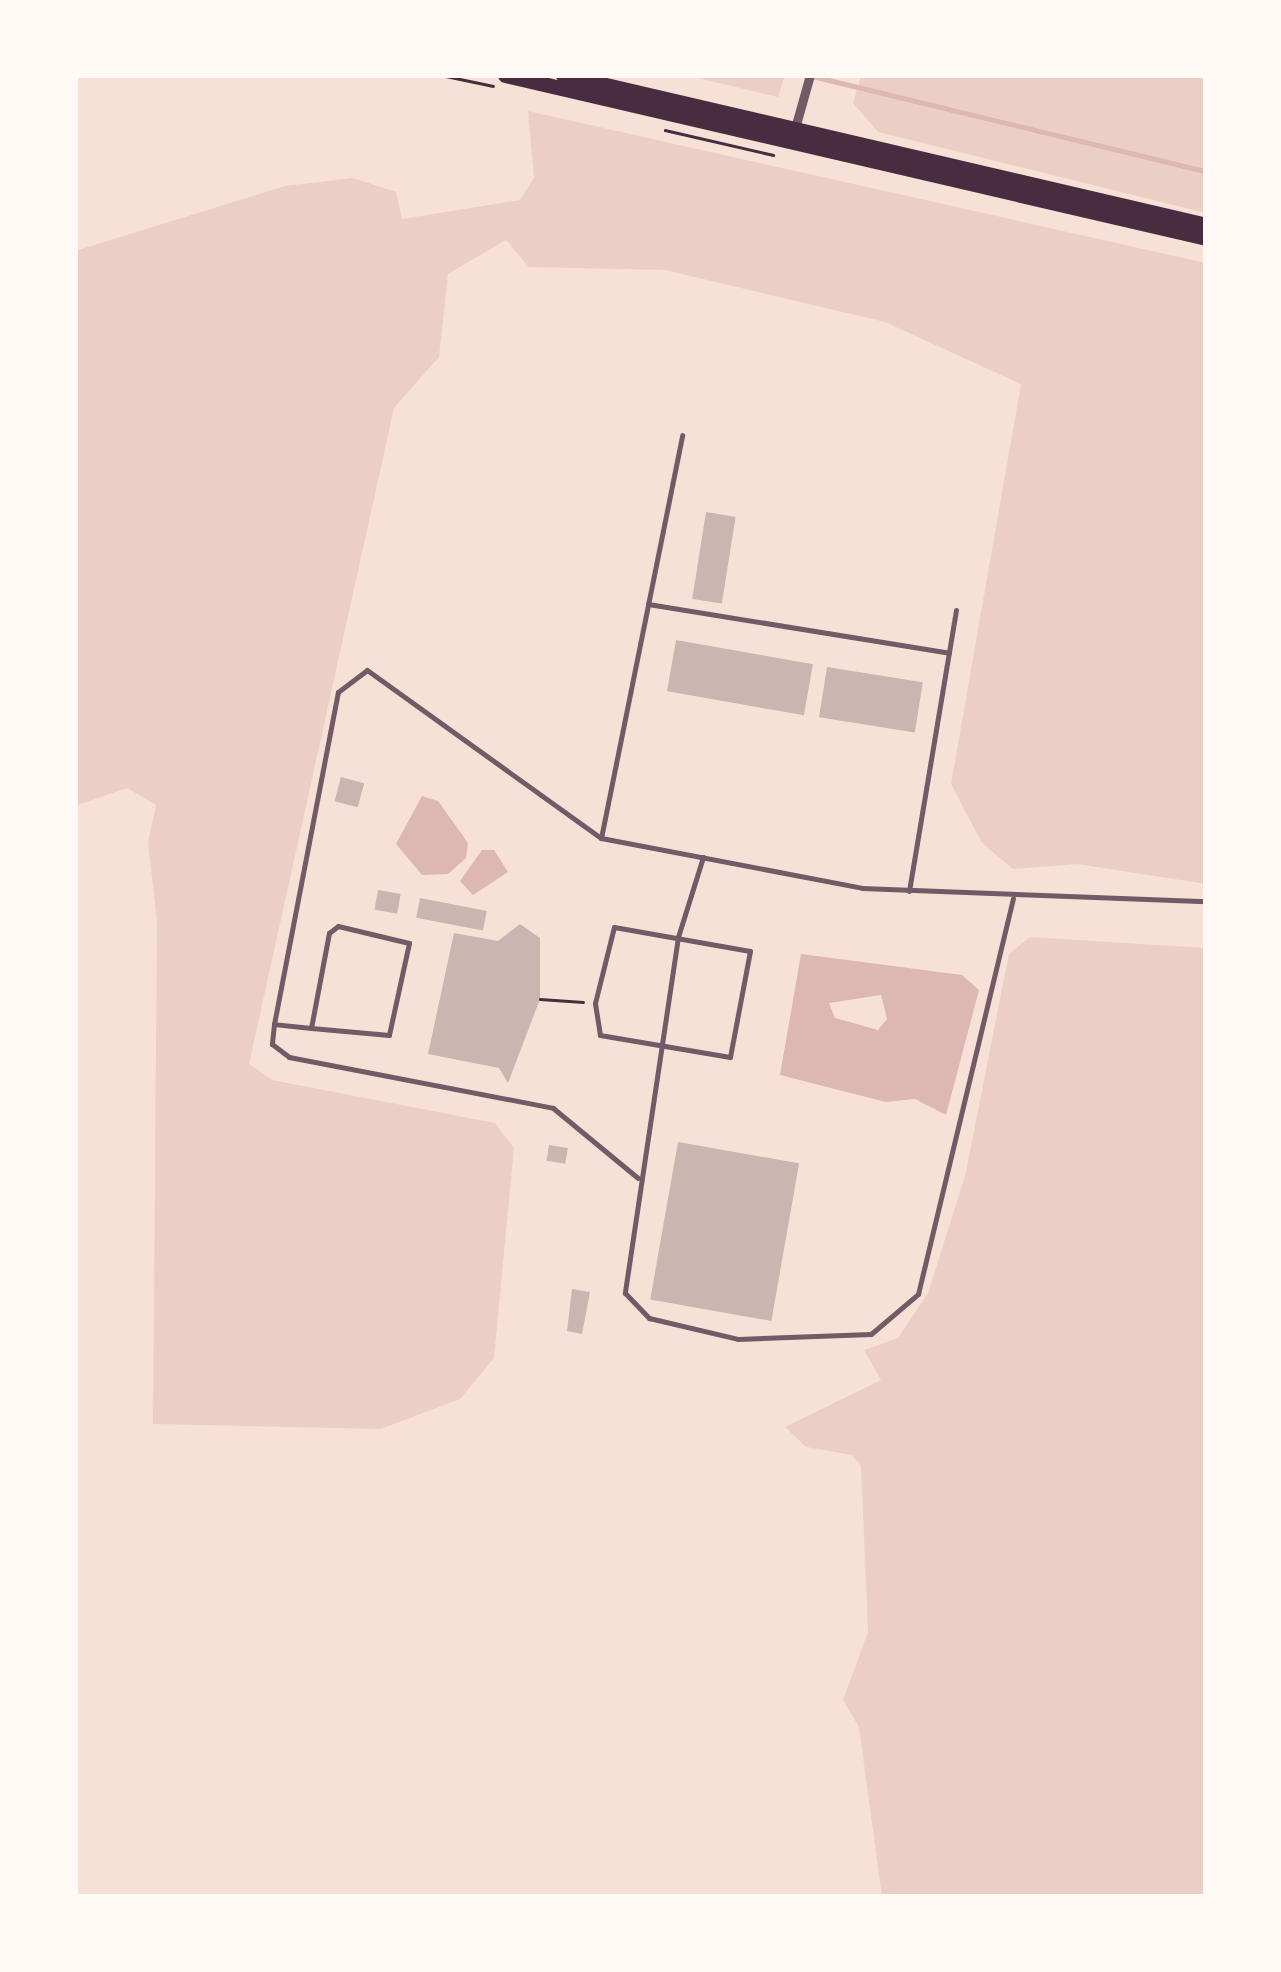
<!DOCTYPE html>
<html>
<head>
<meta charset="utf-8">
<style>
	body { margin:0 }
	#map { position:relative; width:1281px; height:1972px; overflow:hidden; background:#f7e1d7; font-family:"Fira Sans",sans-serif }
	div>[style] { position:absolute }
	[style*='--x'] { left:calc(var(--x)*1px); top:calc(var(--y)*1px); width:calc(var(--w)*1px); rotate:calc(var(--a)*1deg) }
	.green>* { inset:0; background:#ebcfc5 }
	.water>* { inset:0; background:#dcb8b0 }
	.stream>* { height:5px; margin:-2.5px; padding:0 2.5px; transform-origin:2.5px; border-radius:2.5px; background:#dcb8b0 }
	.building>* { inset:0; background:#ccb4b1; transform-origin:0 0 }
	.path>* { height:2.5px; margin:-1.25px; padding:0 1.25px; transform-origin:1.25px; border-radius:1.25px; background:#4a2c40 }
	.service>* { height:5px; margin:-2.5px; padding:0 2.5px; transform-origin:2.5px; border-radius:2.5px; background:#755966 }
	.minor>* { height:9px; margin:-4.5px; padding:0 4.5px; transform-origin:4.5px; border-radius:4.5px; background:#755966 }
	.primary>* { height:15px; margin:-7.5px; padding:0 7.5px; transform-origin:7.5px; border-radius:7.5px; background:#4a2c40 }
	span { translate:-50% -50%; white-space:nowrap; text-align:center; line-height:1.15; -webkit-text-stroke:9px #fffaf5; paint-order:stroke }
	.frame { position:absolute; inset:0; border:78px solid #fffaf5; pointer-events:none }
</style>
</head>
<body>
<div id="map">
	<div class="green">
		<div style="clip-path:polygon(685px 75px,785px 75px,778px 97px)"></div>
		<div style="clip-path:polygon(861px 75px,1206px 75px,1206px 213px,878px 132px,853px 103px)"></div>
		<div style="clip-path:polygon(528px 111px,1206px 263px,1206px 884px,1077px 864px,1013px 869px,982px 843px,951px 784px,1021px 384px,885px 322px,665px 270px,529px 267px,506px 240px,448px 274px,439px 357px,394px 408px,249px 1064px,272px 1080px,495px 1123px,514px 1148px,494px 1358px,460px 1399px,381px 1429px,153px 1424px,157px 922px,148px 842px,156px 805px,127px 788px,75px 806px,75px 251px,285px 186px,353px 178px,396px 192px,402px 219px,520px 200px,534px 178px)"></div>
		<div style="clip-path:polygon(1030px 937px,1206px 948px,1206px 1897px,882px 1897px,859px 1727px,843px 1700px,868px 1632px,861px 1466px,852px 1455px,806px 1447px,785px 1427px,881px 1380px,864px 1350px,898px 1338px,928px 1293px,965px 1176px,1009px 954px)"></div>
	</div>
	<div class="water">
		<div style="clip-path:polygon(422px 796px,438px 801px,468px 843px,466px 858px,448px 874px,422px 875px,396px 844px)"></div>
		<div style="clip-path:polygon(482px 850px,494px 850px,508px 872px,473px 895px,460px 881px)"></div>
		<div style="clip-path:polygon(evenodd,801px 954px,962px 975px,979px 990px,946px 1115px,915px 1099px,886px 1102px,780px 1075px,801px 954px,881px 995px,887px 1019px,878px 1030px,835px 1018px,829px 1003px,881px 995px)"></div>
	</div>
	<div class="stream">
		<div style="--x:812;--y:76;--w:405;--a:13.6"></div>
	</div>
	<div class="building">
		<div style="left:706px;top:512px;width:30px;height:88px;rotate:9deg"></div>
		<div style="left:676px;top:640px;width:139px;height:52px;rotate:10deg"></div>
		<div style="left:827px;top:667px;width:97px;height:51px;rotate:9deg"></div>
		<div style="left:341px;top:777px;width:24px;height:25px;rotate:15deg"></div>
		<div style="left:378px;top:890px;width:23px;height:20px;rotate:10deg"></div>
		<div style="left:420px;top:898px;width:68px;height:20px;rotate:11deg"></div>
		<div style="clip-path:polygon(520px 924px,540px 938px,540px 999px,508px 1083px,499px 1068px,428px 1054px,454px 933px,498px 941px)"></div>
		<div style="left:678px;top:1142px;width:123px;height:160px;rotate:10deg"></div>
		<div style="left:549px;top:1145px;width:19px;height:16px;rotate:9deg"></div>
		<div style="clip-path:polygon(572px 1289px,590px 1292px,582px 1334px,567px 1331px)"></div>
	</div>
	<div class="path">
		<div style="--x:441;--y:75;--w:53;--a:11.9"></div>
		<div style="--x:665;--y:130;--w:111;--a:13"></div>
		<div style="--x:540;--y:999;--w:43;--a:4"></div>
	</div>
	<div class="service">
		<div style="--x:648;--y:604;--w:305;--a:9.2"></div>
		<div style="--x:601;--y:838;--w:411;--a:-78.6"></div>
		<div style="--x:703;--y:857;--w:84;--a:107.4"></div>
		<div style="--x:678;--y:937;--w:360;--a:98.5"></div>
		<div style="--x:625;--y:1293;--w:35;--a:46"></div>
		<div style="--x:649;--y:1318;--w:91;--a:13.3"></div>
		<div style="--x:738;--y:1339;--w:133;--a:-2.2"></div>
		<div style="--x:871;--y:1334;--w:62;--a:-40.4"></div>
		<div style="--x:918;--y:1294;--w:407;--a:-76.5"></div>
		<div style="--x:909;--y:891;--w:285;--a:-80.5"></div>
		<div style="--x:338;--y:926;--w:73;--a:13.5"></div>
		<div style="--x:409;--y:943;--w:94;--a:102.3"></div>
		<div style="--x:389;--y:1035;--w:78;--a:-174.9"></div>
		<div style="--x:311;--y:1028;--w:97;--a:-79.3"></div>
		<div style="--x:329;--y:933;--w:11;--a:-38"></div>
		<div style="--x:614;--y:927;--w:138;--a:10"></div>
		<div style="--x:750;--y:951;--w:108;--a:100.7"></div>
		<div style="--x:730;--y:1057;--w:132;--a:-170.4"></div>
		<div style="--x:600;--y:1035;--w:32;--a:-99"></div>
		<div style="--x:595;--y:1003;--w:78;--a:-76"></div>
		<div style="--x:274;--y:1024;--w:20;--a:96"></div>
		<div style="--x:272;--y:1044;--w:21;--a:37"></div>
		<div style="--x:289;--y:1057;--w:269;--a:10.9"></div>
		<div style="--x:553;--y:1108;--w:110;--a:39.5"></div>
		<div style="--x:311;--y:1028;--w:37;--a:-174"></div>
		<div style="--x:274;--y:1024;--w:338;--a:-79.1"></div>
		<div style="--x:338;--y:692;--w:36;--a:-37"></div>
		<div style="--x:367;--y:670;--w:288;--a:35.7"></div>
		<div style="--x:601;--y:838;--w:266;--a:10.8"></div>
		<div style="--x:862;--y:888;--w:344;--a:2.2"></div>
	</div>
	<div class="minor">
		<div style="--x:795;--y:128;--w:55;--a:-74.2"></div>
	</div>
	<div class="primary">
		<div style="--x:505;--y:75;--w:720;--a:13.09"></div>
		<div style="--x:563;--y:75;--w:660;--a:13.13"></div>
	</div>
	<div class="frame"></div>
</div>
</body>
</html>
